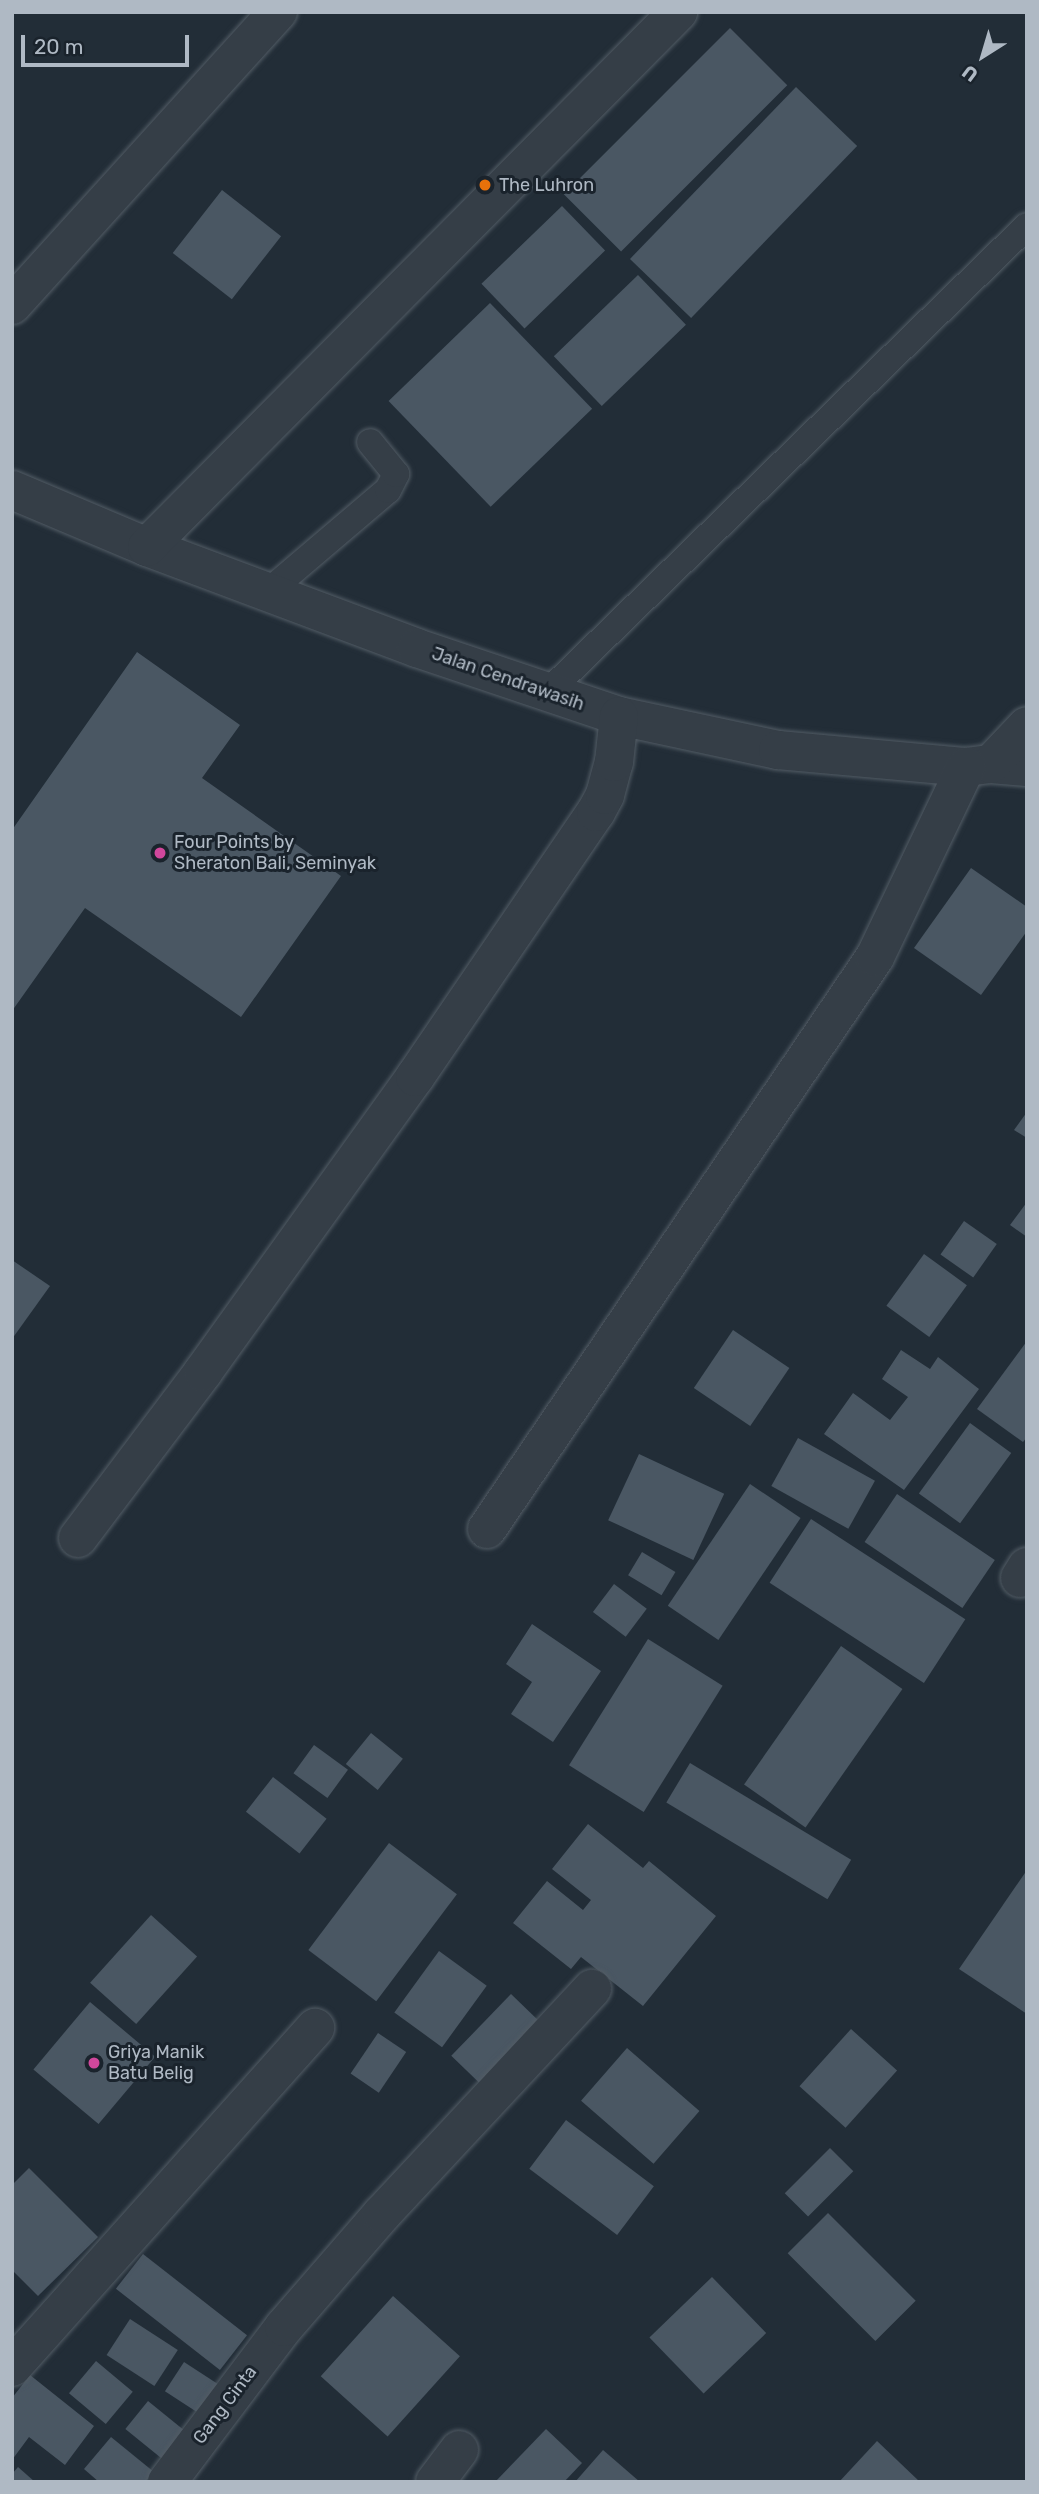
<!DOCTYPE html>
<html>
<head>
<meta charset="utf-8">
<style>
	body { margin:0 }
	#map { position:relative; width:1039px; height:2494px; overflow:hidden; background:#222d37; font-family:Rubik,sans-serif }
	div>[style] { position:absolute }
	[style*='--x'] { left:calc(var(--x)*1px); top:calc(var(--y)*1px); width:calc(var(--w)*1px); rotate:calc(var(--a)*1deg) }
	.building>* { inset:0; background:#4a5763; transform-origin:0 0 }
	.roads { filter:drop-shadow(0 0 2px #525c65) drop-shadow(0 0 2px #525c65) }
	.lane>* { height:26px; margin:-13px; padding:0 13px; transform-origin:13px; border-radius:13px; background:#353e47 }
	.street>* { height:38px; margin:-19px; padding:0 19px; transform-origin:19px; border-radius:19px; background:#353e47 }
	.dots>* { width:19px; height:19px; translate:-50% -50%; box-sizing:border-box; border:4px solid #1a232c; border-radius:50% }
	span { translate:-50% -50%; white-space:nowrap; text-align:center; line-height:1.15; -webkit-text-stroke:6px #1a232c; paint-order:stroke }
	.poi-label { font-size:18px; color:#afb9c4 }
	.left { translate:0 -50%; text-align:left }
	.street-label { font-size:18px; color:#afb9c4 }
	.frame { position:absolute; inset:0; border:14px solid #afb9c4; pointer-events:none }
	.north { position:absolute; left:948px; top:21px; width:70px; height:70px; -webkit-text-stroke:5px #1a232c; paint-order:stroke; rotate:217deg; font-size:19px; font-weight:700; line-height:28px; text-align:center; color:#afb9c4 }
	.north::after { content:''; display:block; margin:auto; width:24px; height:32px; background:#afb9c4; clip-path:polygon(50% 0,100% 100%,50% 72%,0 100%) }
	.scale { position:absolute; left:21px; top:35px; width:168px; height:32px; box-sizing:border-box; border:4px solid #afb9c4; border-top:0; padding-left:9px; font-size:21px; line-height:24px; white-space:nowrap; color:#afb9c4; -webkit-text-stroke:5px #1a232c; paint-order:stroke }
</style>
</head>
<body>
<div id="map">
	<div class="building">
		<div style="left:730px;top:28px;width:81px;height:235px;rotate:45deg"></div>
		<div style="left:796px;top:87px;width:85px;height:239px;rotate:44deg"></div>
		<div style="left:222px;top:190px;width:75px;height:80px;rotate:38deg"></div>
		<div style="left:562px;top:206px;width:62px;height:112px;rotate:46deg"></div>
		<div style="left:638px;top:275px;width:69px;height:117px;rotate:46deg"></div>
		<div style="left:490px;top:303px;width:147px;height:141px;rotate:46deg"></div>
		<div style="clip-path:polygon(137px 652px,240px 725px,202px 778px,341px 876px,241px 1017px,85px 908px,12px 1011px,12px 830px)"></div>
		<div style="clip-path:polygon(971px 868px,1027px 907px,1027px 931px,981px 995px,914px 948px)"></div>
		<div style="clip-path:polygon(1027px 1112px,1027px 1138px,1014px 1130px)"></div>
		<div style="clip-path:polygon(1027px 1202px,1027px 1237px,1010px 1225px)"></div>
		<div style="left:964px;top:1221px;width:40px;height:41px;rotate:35deg"></div>
		<div style="left:924px;top:1254px;width:53px;height:64px;rotate:36deg"></div>
		<div style="clip-path:polygon(12px 1260px,50px 1286px,12px 1339px)"></div>
		<div style="left:733px;top:1330px;width:68px;height:70px;rotate:34deg"></div>
		<div style="clip-path:polygon(1027px 1341px,1027px 1437px,1023px 1442px,977px 1409px)"></div>
		<div style="clip-path:polygon(901px 1350px,930px 1369px,938px 1357px,979px 1389px,904px 1490px,824px 1434px,853px 1393px,890px 1420px,908px 1397px,882px 1379px)"></div>
		<div style="left:970px;top:1423px;width:51px;height:87px;rotate:36deg"></div>
		<div style="left:798px;top:1438px;width:88px;height:55px;rotate:29deg"></div>
		<div style="left:639px;top:1454px;width:94px;height:73px;rotate:25deg"></div>
		<div style="left:750px;top:1484px;width:61px;height:147px;rotate:34deg"></div>
		<div style="left:897px;top:1494px;width:118px;height:58px;rotate:34deg"></div>
		<div style="left:811px;top:1519px;width:184px;height:76px;rotate:33deg"></div>
		<div style="left:642px;top:1552px;width:39px;height:27px;rotate:31deg"></div>
		<div style="left:614px;top:1584px;width:41px;height:35px;rotate:37deg"></div>
		<div style="clip-path:polygon(532px 1624px,601px 1671px,553px 1742px,511px 1714px,532px 1682px,506px 1664px)"></div>
		<div style="left:648px;top:1639px;width:88px;height:149px;rotate:32deg"></div>
		<div style="left:841px;top:1646px;width:75px;height:169px;rotate:35deg"></div>
		<div style="left:371px;top:1733px;width:41px;height:40px;rotate:39deg"></div>
		<div style="left:314px;top:1745px;width:42px;height:35px;rotate:36deg"></div>
		<div style="left:690px;top:1763px;width:188px;height:46px;rotate:31deg"></div>
		<div style="left:273px;top:1777px;width:68px;height:44px;rotate:38deg"></div>
		<div style="clip-path:polygon(588px 1824px,643px 1868px,649px 1861px,716px 1916px,643px 2006px,581px 1957px,571px 1969px,513px 1923px,547px 1881px,583px 1910px,591px 1900px,552px 1869px)"></div>
		<div style="left:389px;top:1843px;width:85px;height:134px;rotate:37deg"></div>
		<div style="clip-path:polygon(1027px 1870px,1027px 2014px,959px 1969px)"></div>
		<div style="left:151px;top:1915px;width:62px;height:91px;rotate:42deg"></div>
		<div style="left:439px;top:1951px;width:59px;height:76px;rotate:36deg"></div>
		<div style="left:511px;top:1994px;width:50px;height:86px;rotate:44deg"></div>
		<div style="left:90px;top:2002px;width:85px;height:88px;rotate:40deg"></div>
		<div style="left:851px;top:2029px;width:62px;height:77px;rotate:42deg"></div>
		<div style="left:378px;top:2033px;width:34px;height:49px;rotate:34deg"></div>
		<div style="left:627px;top:2048px;width:96px;height:70px;rotate:41deg"></div>
		<div style="left:566px;top:2120px;width:110px;height:61px;rotate:37deg"></div>
		<div style="left:830px;top:2148px;width:33px;height:64px;rotate:45deg"></div>
		<div style="clip-path:polygon(29px 2168px,98px 2237px,38px 2296px,12px 2270px,12px 2185px)"></div>
		<div style="left:828px;top:2213px;width:124px;height:57px;rotate:45deg"></div>
		<div style="left:143px;top:2254px;width:132px;height:44px;rotate:38deg"></div>
		<div style="left:712px;top:2277px;width:78px;height:87px;rotate:46deg"></div>
		<div style="left:393px;top:2296px;width:90px;height:108px;rotate:42deg"></div>
		<div style="left:130px;top:2319px;width:57px;height:43px;rotate:33deg"></div>
		<div style="left:96px;top:2361px;width:48px;height:42px;rotate:40deg"></div>
		<div style="left:184px;top:2362px;width:44px;height:35px;rotate:33deg"></div>
		<div style="clip-path:polygon(30px 2375px,94px 2426px,65px 2465px,29px 2437px,12px 2460px,12px 2398px)"></div>
		<div style="left:148px;top:2401px;width:48px;height:36px;rotate:39deg"></div>
		<div style="clip-path:polygon(546px 2429px,582px 2463px,564px 2482px,495px 2482px)"></div>
		<div style="clip-path:polygon(111px 2437px,154px 2472px,145px 2482px,99px 2482px,84px 2469px)"></div>
		<div style="clip-path:polygon(877px 2441px,920px 2482px,839px 2482px)"></div>
		<div style="clip-path:polygon(603px 2450px,640px 2482px,575px 2482px)"></div>
		<div style="clip-path:polygon(18px 2467px,35px 2482px,12px 2482px,12px 2474px)"></div>
	</div>
	<div class="roads">
		<div class="lane">
			<div style="--x:268;--y:592;--w:157;--a:-40.4"></div>
			<div style="--x:388;--y:490;--w:18;--a:-63"></div>
			<div style="--x:396;--y:474;--w:41;--a:-129.1"></div>
			<div style="--x:548;--y:692;--w:668;--a:-44.21"></div>
		</div>
		<div class="street">
			<div style="--x:12;--y:305;--w:396;--a:-47.8"></div>
			<div style="--x:12;--y:490;--w:147;--a:22.9"></div>
			<div style="--x:147;--y:547;--w:288;--a:20.5"></div>
			<div style="--x:417;--y:648;--w:213;--a:18.6"></div>
			<div style="--x:619;--y:716;--w:163;--a:12.1"></div>
			<div style="--x:778;--y:750;--w:189;--a:5.2"></div>
			<div style="--x:966;--y:767;--w:25;--a:-7"></div>
			<div style="--x:991;--y:764;--w:36;--a:5"></div>
			<div style="--x:147;--y:547;--w:754;--a:-45.21"></div>
			<div style="--x:991;--y:764;--w:52;--a:-46.5"></div>
			<div style="--x:487;--y:1529;--w:691;--a:-55.85"></div>
			<div style="--x:875;--y:957;--w:211;--a:-64.4"></div>
			<div style="--x:78;--y:1538;--w:208;--a:-53"></div>
			<div style="--x:203;--y:1372;--w:363;--a:-54.3"></div>
			<div style="--x:415;--y:1077;--w:321;--a:-55.7"></div>
			<div style="--x:596;--y:812;--w:19;--a:-62"></div>
			<div style="--x:605;--y:795;--w:34;--a:-75"></div>
			<div style="--x:614;--y:762;--w:46;--a:-83.8"></div>
			<div style="--x:1020;--y:1578;--w:13;--a:-58"></div>
			<div style="--x:12;--y:2367;--w:455;--a:-48.2"></div>
			<div style="--x:167;--y:2482;--w:194;--a:-53"></div>
			<div style="--x:284;--y:2327;--w:150;--a:-49.1"></div>
			<div style="--x:382;--y:2214;--w:308;--a:-47"></div>
			<div style="--x:435;--y:2482;--w:40;--a:-53"></div>
		</div>
	</div>
	<div class="dots">
		<div style="left:485px;top:185px;background:#e8710a"></div>
		<div style="left:160px;top:853px;background:#d1479c"></div>
		<div style="left:94px;top:2063px;background:#d1479c"></div>
	</div>
	<div class="poi-label">
		<span class="left" style="left:499px;top:185px">The Luhron</span>
		<span class="left" style="left:174px;top:853px">Four Points by<br>Sheraton Bali, Seminyak</span>
		<span class="left" style="left:108px;top:2063px">Griya Manik<br>Batu Belig</span>
	</div>
	<div class="street-label">
		<span style="left:508px;top:679px;rotate:19deg">Jalan Cendrawasih</span>
		<span style="left:225px;top:2405px;rotate:-53deg">Gang Cinta</span>
	</div>
	<div class="frame"></div>
	<div class="north">U</div>
	<div class="scale">20 m</div>
</div>
</body>
</html>
